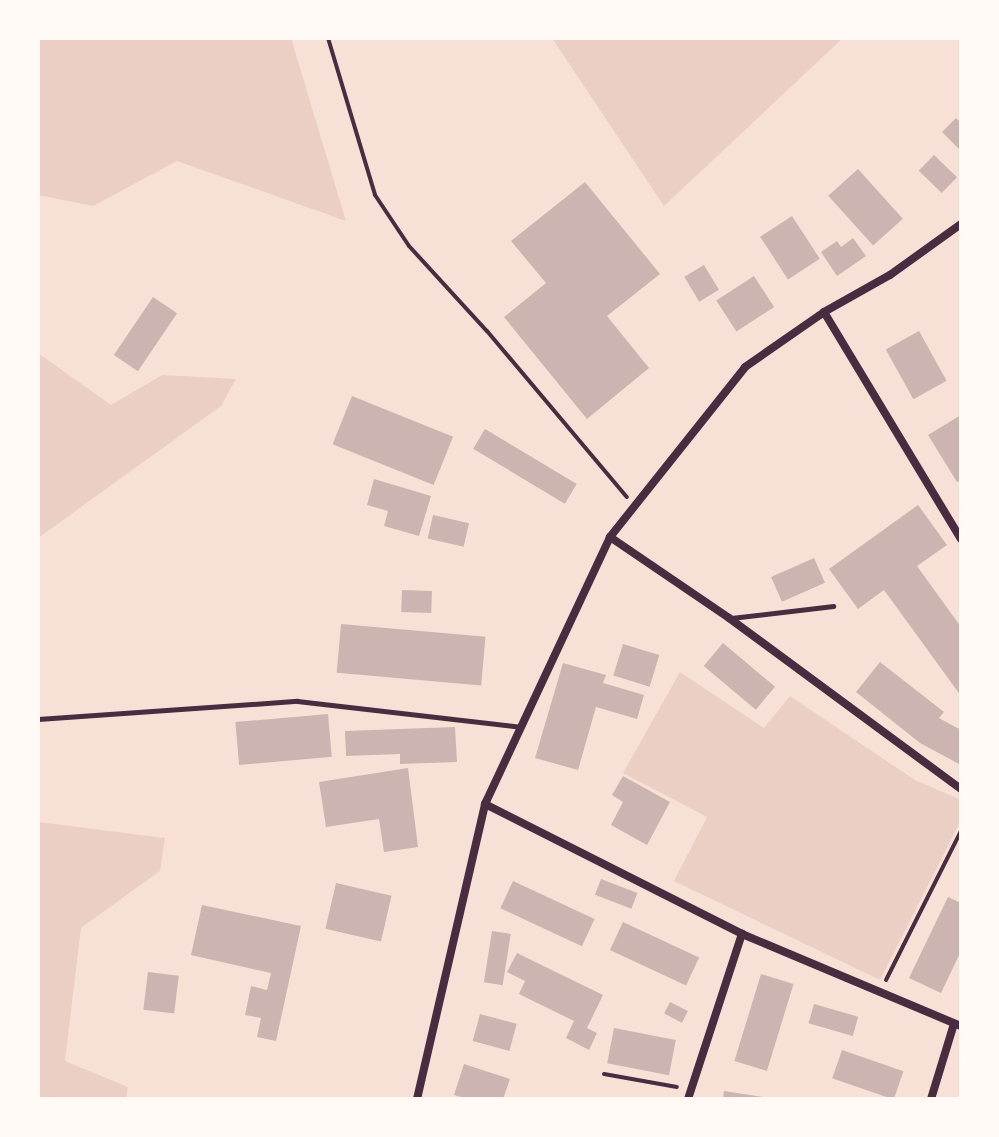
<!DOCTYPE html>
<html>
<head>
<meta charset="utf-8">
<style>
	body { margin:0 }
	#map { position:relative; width:999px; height:1137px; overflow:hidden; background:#f7e1d7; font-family:"PT Sans Narrow",sans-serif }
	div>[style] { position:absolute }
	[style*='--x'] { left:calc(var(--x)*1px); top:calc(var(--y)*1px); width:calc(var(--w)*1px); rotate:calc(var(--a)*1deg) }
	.green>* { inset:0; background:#ebcfc5 }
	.building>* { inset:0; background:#ccb4b1; transform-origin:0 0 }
	.path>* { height:4px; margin:-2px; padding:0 2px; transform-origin:2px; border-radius:2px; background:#4a2c40 }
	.service>* { height:5px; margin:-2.5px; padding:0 2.5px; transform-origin:2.5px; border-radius:2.5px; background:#4a2c40 }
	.minor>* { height:8px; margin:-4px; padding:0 4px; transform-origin:4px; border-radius:4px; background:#4a2c40 }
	span { translate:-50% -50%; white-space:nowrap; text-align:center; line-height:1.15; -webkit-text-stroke:8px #fffaf5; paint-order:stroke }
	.frame { position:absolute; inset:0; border:40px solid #fffaf5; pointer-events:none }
</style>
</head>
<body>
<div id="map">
	<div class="green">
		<div style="clip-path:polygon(38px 38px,291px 38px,346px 221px,177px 161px,93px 206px,38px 195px)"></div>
		<div style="clip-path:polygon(552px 38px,843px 38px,664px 206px)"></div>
		<div style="clip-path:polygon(38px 353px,111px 405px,162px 375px,236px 379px,221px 406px,38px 538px)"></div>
		<div style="clip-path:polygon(680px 672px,764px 728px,790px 696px,915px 780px,961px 800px,961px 820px,880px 980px,674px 881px,707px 817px,623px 773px)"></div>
		<div style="clip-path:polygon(38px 822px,165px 838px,160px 871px,81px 928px,65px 1061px,128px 1087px,126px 1099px,38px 1099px)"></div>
	</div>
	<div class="building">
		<div style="clip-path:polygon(956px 118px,961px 123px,961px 151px,942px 132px)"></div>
		<div style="left:934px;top:155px;width:32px;height:22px;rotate:44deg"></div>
		<div style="left:858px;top:169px;width:67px;height:40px;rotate:48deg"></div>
		<div style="clip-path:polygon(585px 182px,660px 274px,607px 316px,649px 368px,587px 419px,504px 317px,546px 283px,511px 241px)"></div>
		<div style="left:792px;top:216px;width:51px;height:38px;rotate:57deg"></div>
		<div style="clip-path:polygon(853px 238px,866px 256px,837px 276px,821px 252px,837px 241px,841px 247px)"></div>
		<div style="left:704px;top:265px;width:29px;height:23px;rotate:59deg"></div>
		<div style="left:754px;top:276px;width:37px;height:45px;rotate:57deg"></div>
		<div style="left:153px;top:297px;width:29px;height:70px;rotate:34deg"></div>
		<div style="left:919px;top:331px;width:57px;height:38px;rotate:61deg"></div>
		<div style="left:352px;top:396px;width:109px;height:52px;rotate:22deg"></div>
		<div style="clip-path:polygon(961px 415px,961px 480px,957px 482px,928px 435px)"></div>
		<div style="left:485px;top:429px;width:107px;height:23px;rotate:31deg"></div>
		<div style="clip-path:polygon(374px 479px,431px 496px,419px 536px,384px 526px,388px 511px,367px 505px)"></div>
		<div style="clip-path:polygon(918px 505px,947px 545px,917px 566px,961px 627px,961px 696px,884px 590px,858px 609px,829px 569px)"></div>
		<div style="left:433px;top:515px;width:37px;height:24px;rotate:13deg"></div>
		<div style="left:814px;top:558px;width:27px;height:47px;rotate:66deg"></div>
		<div style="left:402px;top:590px;width:30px;height:22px;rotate:2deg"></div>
		<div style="left:341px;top:624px;width:145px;height:49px;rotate:5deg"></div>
		<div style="left:723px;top:643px;width:68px;height:30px;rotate:40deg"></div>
		<div style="left:623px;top:644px;width:38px;height:33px;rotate:17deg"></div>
		<div style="clip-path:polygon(880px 662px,944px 712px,939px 718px,961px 730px,961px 765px,920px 743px,856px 692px)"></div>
		<div style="clip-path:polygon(563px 663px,606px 675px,603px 683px,644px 695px,637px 719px,596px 707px,578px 770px,535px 758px)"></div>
		<div style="left:328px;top:714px;width:43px;height:93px;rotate:85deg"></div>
		<div style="clip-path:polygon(455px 727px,457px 762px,400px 764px,400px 754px,346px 756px,345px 731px)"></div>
		<div style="clip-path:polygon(408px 768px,418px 847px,384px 852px,379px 819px,326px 827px,319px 782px)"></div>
		<div style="clip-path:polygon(623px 776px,670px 802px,647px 845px,611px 825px,623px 802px,612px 795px)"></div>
		<div style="left:601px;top:879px;width:39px;height:17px;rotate:21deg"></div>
		<div style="left:513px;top:881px;width:90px;height:30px;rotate:25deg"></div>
		<div style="left:336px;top:883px;width:57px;height:47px;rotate:13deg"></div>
		<div style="clip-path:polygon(948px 897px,961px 903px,961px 951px,941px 993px,909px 978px)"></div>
		<div style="clip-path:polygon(202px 905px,301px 926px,276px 1041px,257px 1037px,261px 1018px,245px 1015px,251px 986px,267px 990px,271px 973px,191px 955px)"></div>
		<div style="left:623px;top:922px;width:84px;height:31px;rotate:25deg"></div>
		<div style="left:492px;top:931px;width:19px;height:52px;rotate:9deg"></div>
		<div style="clip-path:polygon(517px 953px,603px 995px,587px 1028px,597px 1033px,589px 1050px,566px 1038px,574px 1021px,519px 994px,525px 981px,507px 972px)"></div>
		<div style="left:148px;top:972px;width:31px;height:38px;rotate:7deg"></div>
		<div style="left:761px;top:974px;width:34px;height:91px;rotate:17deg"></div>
		<div style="left:670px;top:1002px;width:20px;height:13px;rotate:27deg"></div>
		<div style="left:814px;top:1004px;width:46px;height:20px;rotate:16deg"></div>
		<div style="left:480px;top:1014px;width:38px;height:28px;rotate:15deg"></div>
		<div style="left:614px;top:1028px;width:63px;height:36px;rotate:11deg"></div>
		<div style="left:842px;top:1050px;width:65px;height:30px;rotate:19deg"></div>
		<div style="clip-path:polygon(464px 1064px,510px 1079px,503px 1099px,467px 1099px,454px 1095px)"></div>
		<div style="clip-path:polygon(724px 1091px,763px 1097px,763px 1099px,723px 1099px)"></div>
	</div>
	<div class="path">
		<div style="--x:328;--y:38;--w:164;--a:73.3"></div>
		<div style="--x:375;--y:195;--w:61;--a:56.3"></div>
		<div style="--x:409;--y:246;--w:115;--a:47.5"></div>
		<div style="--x:487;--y:331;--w:217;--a:49.9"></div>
		<div style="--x:886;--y:980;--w:167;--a:-63.3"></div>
		<div style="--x:604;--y:1074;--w:74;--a:10.1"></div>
	</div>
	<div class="service">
		<div style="--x:731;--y:618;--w:103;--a:-6.7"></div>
		<div style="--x:38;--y:719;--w:260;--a:-4"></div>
		<div style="--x:297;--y:701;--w:226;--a:6.6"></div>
	</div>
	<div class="minor">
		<div style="--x:824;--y:312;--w:265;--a:58.9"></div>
		<div style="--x:610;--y:537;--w:144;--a:34.2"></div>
		<div style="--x:729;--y:618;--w:288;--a:36.4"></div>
		<div style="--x:485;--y:804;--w:288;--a:26.8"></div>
		<div style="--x:742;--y:934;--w:238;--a:22.8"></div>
		<div style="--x:417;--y:1099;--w:303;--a:-77"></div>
		<div style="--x:485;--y:804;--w:295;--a:-64.9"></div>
		<div style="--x:610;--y:537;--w:217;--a:-51.5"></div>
		<div style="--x:745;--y:367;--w:96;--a:-34.8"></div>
		<div style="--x:824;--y:312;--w:76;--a:-29.3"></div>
		<div style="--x:890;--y:275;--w:87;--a:-35.7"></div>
		<div style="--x:688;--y:1099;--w:174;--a:-71.9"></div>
		<div style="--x:931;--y:1099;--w:78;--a:-73"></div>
	</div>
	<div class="frame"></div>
</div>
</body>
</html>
